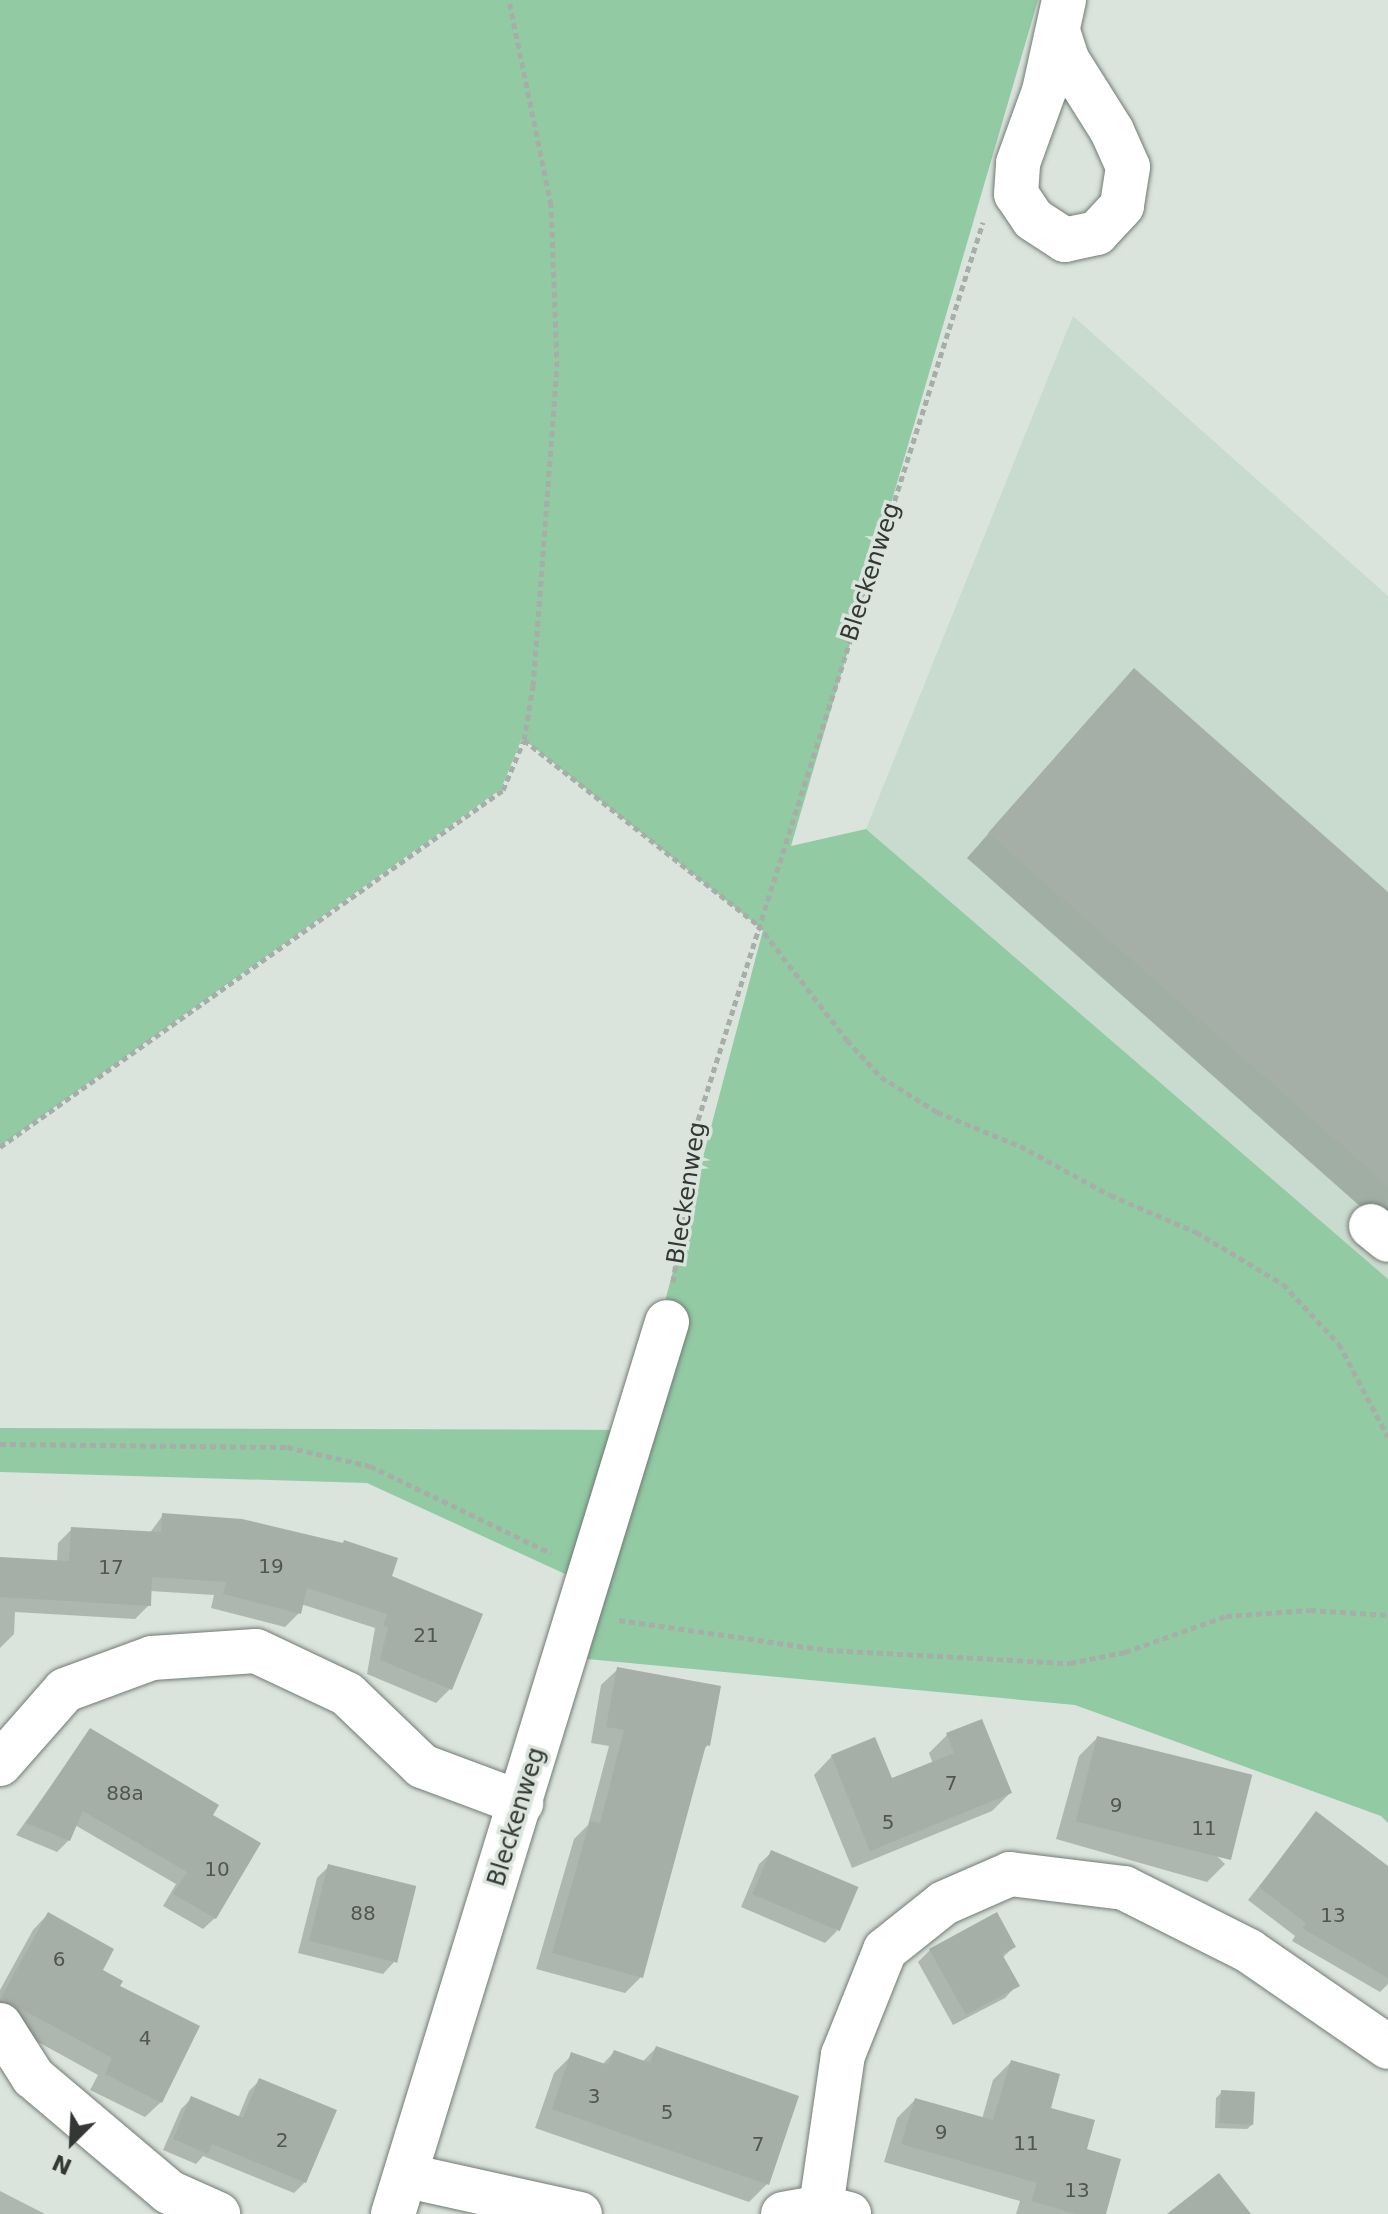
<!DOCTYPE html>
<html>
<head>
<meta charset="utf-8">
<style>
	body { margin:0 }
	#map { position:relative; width:1388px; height:2214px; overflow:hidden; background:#dae4dc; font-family:"DejaVu Sans",sans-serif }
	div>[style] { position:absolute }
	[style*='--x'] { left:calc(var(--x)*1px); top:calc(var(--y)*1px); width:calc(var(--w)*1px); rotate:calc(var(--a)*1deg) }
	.built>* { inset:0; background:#c9dace }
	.green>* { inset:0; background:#92caa4 }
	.shadow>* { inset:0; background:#0003 }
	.building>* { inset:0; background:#a5afa8; transform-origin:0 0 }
	.path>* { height:5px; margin-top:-2.5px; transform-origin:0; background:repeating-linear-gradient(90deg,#a6aea7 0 6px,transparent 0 10px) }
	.roads { filter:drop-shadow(0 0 2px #727b74) drop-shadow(0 0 2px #727b74) }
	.minor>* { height:44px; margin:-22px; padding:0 22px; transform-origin:22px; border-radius:22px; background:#fff }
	span { translate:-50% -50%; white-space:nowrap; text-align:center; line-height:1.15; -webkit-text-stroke:7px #dae4dc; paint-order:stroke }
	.number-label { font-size:20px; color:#505652 }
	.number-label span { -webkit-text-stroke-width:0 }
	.street-label { font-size:24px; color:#343835 }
	.north { position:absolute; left:32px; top:2102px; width:80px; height:80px; -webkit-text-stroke:6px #dae4dc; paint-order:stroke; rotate:204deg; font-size:22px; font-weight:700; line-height:32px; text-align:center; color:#343835 }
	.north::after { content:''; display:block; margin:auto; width:28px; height:36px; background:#343835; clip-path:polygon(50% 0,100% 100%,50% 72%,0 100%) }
</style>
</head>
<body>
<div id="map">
	<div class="built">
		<div style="clip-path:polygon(1073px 316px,1388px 596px,1388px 1279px,866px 829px)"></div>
	</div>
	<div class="green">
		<div style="clip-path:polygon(0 0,1038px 0,791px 846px,866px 829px,1388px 1279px,1388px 1823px,1381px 1816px,1075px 1705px,566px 1657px,589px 1585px,367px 1483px,0 1472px,0 1428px,631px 1430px,763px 930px,522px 738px,501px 789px,0 1146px)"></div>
	</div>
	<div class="shadow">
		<div style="clip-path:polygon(1111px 694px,1388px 895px,1388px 1231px,967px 858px)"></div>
		<div style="clip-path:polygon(163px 1515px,390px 1578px,450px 1689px,436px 1703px,367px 1674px,375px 1628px,301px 1604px,299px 1613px,285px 1627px,211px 1608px,214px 1595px,150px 1591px,149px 1605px,135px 1619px,15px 1612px,14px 1634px,0 1648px,0 1559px,57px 1562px,58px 1543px,72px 1529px,149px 1534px)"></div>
		<div style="clip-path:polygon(618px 1669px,708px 1745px,703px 1750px,641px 1977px,625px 1993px,536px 1969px,574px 1839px,588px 1825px,609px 1746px,591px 1743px,601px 1685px)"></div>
		<div style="clip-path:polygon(90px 1731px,210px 1816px,215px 1918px,203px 1929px,163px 1906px,176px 1884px,75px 1825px,69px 1840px,57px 1852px,16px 1835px)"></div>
		<div style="clip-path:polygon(947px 1735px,1010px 1793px,992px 1811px,852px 1868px,814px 1775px,832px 1756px,891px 1781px,933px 1764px,929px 1753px)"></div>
		<div style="clip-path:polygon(1097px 1738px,1225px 1864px,1207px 1882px,1056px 1839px,1079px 1756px)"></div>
		<div style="clip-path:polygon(1316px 1814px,1388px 1886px,1388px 1984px,1380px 1992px,1292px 1941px,1295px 1936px,1248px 1900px)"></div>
		<div style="clip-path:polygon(772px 1852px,837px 1931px,825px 1943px,741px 1907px,759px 1864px)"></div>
		<div style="clip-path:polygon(329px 1866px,395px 1961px,383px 1974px,298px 1953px,317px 1878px)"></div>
		<div style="clip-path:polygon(48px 1914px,117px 1987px,161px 2102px,145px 2117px,90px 2090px,98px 2075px,0 2021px,0 1990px,33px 1930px)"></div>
		<div style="clip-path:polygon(1014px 1947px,1002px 1958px,1017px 1985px,1005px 1998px,953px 2025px,918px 1962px,930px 1950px)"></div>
		<div style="clip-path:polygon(656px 2048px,767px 2184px,749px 2202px,535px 2128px,554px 2073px,572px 2055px,602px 2065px,614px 2052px,642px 2062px)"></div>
		<div style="clip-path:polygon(1011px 2062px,1084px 2151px,1104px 2214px,1016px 2214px,1020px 2201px,884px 2162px,897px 2118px,915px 2100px,982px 2119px,993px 2080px)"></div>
		<div style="clip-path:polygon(260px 2080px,305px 2182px,294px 2193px,203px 2156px,196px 2164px,163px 2150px,181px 2109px,192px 2098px,238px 2118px,249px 2091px)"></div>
		<div style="clip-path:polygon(1222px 2092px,1253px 2124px,1247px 2129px,1215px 2128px,1216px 2098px)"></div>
		<div style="clip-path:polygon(0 2191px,45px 2214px,0 2214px)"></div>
	</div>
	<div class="building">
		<div style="clip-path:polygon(1134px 668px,1388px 892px,1388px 1186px,988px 833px)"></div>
		<div style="clip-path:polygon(162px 1513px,242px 1519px,343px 1543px,344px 1540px,398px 1558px,392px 1576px,483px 1614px,452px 1690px,380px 1660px,388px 1627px,383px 1625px,387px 1614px,307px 1588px,301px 1614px,223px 1594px,226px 1582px,152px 1577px,151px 1606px,0 1597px,0 1557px,69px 1561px,71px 1527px,161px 1532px)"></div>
		<div style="clip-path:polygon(617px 1667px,721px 1686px,710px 1746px,706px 1745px,643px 1978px,552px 1953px,590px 1821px,600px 1823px,624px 1730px,606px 1727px)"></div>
		<div style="clip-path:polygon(982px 1719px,1012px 1793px,870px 1851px,831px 1755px,875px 1737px,892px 1778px,954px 1753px,946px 1733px)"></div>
		<div style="clip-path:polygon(90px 1728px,219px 1805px,213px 1815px,261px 1843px,216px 1919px,173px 1894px,187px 1872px,83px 1811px,70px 1841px,26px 1823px)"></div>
		<div style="left:1097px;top:1736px;width:160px;height:88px;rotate:14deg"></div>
		<div style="clip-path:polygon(1316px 1811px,1388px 1866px,1388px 1978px,1302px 1928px,1306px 1923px,1259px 1887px)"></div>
		<div style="left:771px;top:1850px;width:95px;height:48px;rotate:23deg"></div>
		<div style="left:328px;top:1864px;width:91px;height:79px;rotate:14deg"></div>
		<div style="clip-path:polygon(48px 1912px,114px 1949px,103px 1970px,123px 1981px,120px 1986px,200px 2026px,162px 2103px,105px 2074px,112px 2058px,1px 1998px)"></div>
		<div style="clip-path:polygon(997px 1912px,1016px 1947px,1002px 1954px,1020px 1986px,966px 2015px,929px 1949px)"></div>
		<div style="clip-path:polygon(656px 2046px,799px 2096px,769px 2185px,552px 2109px,571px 2052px,608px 2065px,614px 2050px,650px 2063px)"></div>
		<div style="clip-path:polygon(1011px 2060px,1060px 2074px,1051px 2108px,1095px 2120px,1087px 2149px,1121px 2159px,1106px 2214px,1077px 2214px,1031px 2201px,1037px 2183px,901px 2144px,915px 2098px,993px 2120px)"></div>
		<div style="clip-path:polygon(259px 2078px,337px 2110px,306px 2183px,212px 2144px,208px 2154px,173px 2139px,191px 2096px,243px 2118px)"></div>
		<div style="left:1221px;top:2090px;width:34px;height:33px;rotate:3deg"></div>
		<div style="clip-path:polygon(1219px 2173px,1251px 2214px,1167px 2214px)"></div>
	</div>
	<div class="path">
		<div style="--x:524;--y:740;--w:298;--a:38.3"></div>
		<div style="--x:758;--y:925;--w:145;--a:52.3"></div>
		<div style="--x:847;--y:1040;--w:50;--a:47.4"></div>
		<div style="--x:881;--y:1077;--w:66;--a:32"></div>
		<div style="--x:937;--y:1112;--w:90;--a:22.3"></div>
		<div style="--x:1020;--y:1146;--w:102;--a:28.6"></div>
		<div style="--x:1110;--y:1195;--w:94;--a:23.3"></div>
		<div style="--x:1196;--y:1232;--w:101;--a:30.9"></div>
		<div style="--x:1283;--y:1284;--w:82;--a:47"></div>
		<div style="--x:1339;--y:1344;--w:105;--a:62.2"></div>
		<div style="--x:0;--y:1147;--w:617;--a:-35.36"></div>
		<div style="--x:503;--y:790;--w:54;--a:-67.2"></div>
		<div style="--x:524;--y:740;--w:55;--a:-80.5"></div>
		<div style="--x:533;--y:686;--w:320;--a:-85.7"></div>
		<div style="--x:557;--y:367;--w:162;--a:-92.1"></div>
		<div style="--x:551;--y:205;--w:209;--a:-101.6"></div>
		<div style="--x:673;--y:1282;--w:164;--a:-81.2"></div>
		<div style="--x:698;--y:1120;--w:942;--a:-72.39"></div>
		<div style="--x:0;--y:1444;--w:287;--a:0.6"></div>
		<div style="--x:287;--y:1447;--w:85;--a:12.9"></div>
		<div style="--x:370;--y:1466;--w:201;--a:25.7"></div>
		<div style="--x:619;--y:1620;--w:210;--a:8.2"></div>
		<div style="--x:827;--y:1650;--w:243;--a:3.1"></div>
		<div style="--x:1070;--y:1663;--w:56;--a:-11.3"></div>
		<div style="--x:1125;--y:1652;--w:107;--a:-19.6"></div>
		<div style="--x:1226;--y:1616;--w:84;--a:-4.1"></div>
		<div style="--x:1310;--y:1610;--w:78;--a:3.7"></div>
	</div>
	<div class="roads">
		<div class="minor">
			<div style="--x:1058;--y:31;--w:32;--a:72"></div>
			<div style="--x:1068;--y:61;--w:83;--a:57.8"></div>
			<div style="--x:1112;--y:131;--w:39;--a:66"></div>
			<div style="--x:1128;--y:167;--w:39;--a:99"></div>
			<div style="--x:1122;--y:206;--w:37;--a:133"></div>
			<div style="--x:1097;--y:233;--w:33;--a:168"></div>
			<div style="--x:1065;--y:240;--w:38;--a:-147"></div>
			<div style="--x:1033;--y:219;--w:30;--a:-124"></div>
			<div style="--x:1016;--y:194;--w:31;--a:-86"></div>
			<div style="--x:1018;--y:163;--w:77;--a:-70.1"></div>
			<div style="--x:1044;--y:91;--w:93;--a:-77.6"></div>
			<div style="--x:1371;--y:1226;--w:22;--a:39"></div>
			<div style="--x:0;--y:1764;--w:98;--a:-48.7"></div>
			<div style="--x:65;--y:1690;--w:93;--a:-20.2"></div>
			<div style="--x:152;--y:1658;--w:104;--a:-3.9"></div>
			<div style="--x:256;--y:1651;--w:101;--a:25.3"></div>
			<div style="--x:347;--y:1694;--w:104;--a:43.8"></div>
			<div style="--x:422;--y:1766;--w:106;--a:20.5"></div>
			<div style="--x:0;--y:2025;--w:62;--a:57.6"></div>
			<div style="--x:33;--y:2077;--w:178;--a:40.2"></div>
			<div style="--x:169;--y:2192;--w:54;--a:24.2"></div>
			<div style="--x:408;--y:2176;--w:176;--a:12.5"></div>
			<div style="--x:821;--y:2207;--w:154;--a:-81.8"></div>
			<div style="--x:843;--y:2055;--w:113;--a:-68.2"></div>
			<div style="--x:885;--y:1950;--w:75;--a:-38.5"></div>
			<div style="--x:944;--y:1903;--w:72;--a:-23.7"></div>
			<div style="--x:1010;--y:1874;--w:115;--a:7"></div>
			<div style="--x:1124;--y:1888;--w:140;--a:26.7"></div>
			<div style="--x:1249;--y:1951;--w:169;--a:34.6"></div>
			<div style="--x:393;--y:2214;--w:933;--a:-72.92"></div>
			<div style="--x:783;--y:2214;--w:39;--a:-10"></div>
			<div style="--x:821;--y:2207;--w:29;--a:14"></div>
		</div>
	</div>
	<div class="number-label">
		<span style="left:271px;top:1566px">19</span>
		<span style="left:111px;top:1567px">17</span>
		<span style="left:426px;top:1635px">21</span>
		<span style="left:951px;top:1783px">7</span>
		<span style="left:125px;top:1793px">88a</span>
		<span style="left:1116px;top:1805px">9</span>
		<span style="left:888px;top:1822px">5</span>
		<span style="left:1204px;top:1828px">11</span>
		<span style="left:217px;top:1869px">10</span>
		<span style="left:363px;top:1913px">88</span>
		<span style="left:1333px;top:1915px">13</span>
		<span style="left:59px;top:1959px">6</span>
		<span style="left:145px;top:2038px">4</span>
		<span style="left:594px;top:2096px">3</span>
		<span style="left:667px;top:2112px">5</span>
		<span style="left:941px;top:2132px">9</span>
		<span style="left:282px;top:2140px">2</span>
		<span style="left:1026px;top:2143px">11</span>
		<span style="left:758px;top:2144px">7</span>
		<span style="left:1077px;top:2190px">13</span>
	</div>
	<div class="street-label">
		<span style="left:871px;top:572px;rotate:-72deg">Bleckenweg</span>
		<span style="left:687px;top:1193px;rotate:-81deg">Bleckenweg</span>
		<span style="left:517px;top:1817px;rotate:-73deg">Bleckenweg</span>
	</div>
	<div class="north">N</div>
</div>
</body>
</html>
